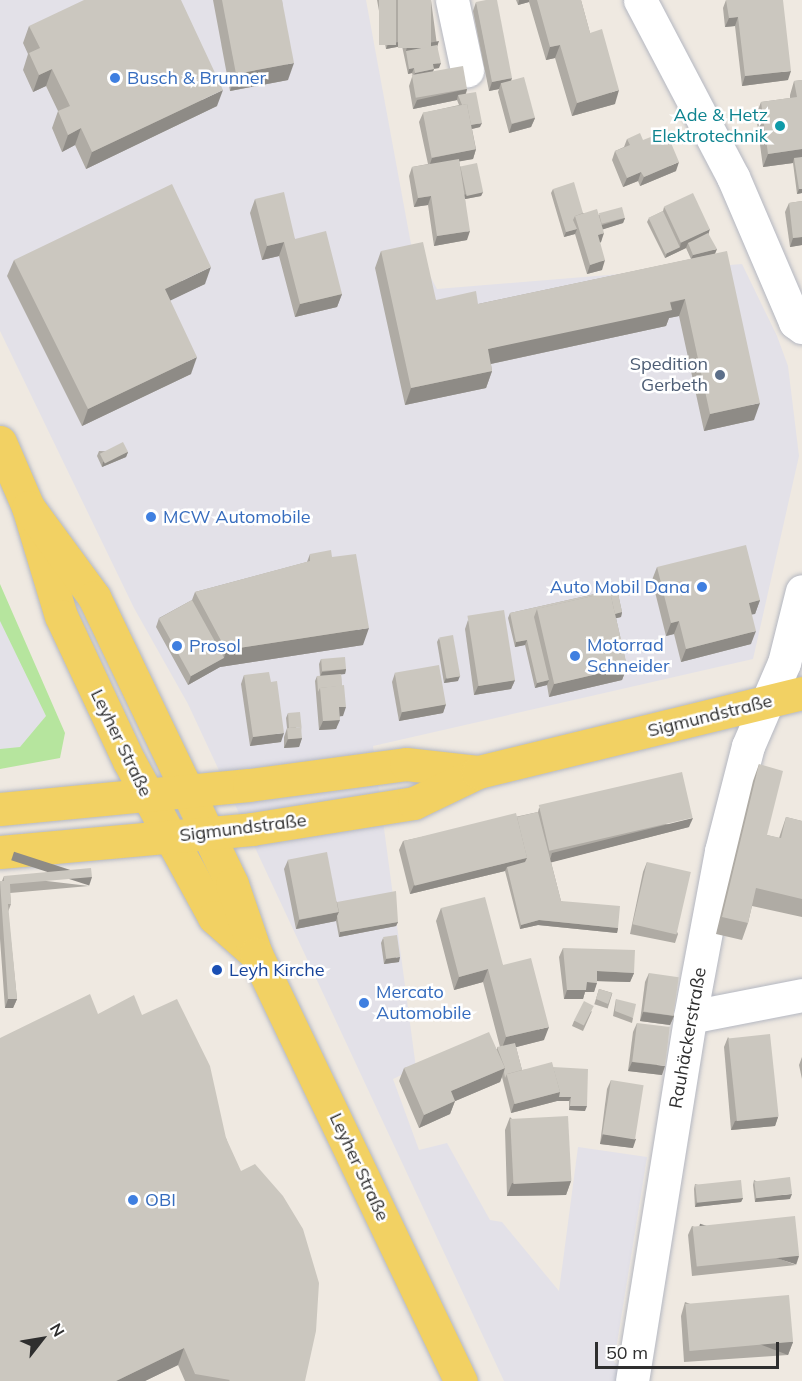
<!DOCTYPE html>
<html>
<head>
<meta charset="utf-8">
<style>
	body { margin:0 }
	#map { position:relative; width:802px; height:1381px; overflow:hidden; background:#efe9e1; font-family:Mulish,sans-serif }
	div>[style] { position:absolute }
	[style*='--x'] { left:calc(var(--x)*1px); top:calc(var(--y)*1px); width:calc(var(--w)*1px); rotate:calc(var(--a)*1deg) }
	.industrial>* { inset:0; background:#e3e1e8 }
	.green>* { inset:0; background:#b6e59e }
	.roads { filter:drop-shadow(0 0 2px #b4b7c1) drop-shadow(0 0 2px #b4b7c1) }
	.minor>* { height:33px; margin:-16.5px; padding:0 16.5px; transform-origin:16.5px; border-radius:16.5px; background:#fff }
	.major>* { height:33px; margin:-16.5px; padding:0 16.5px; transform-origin:16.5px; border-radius:16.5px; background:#f2d163 }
	.wall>* { inset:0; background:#afaba4; transform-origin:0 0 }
	.shaded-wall>* { inset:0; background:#8e8b86; transform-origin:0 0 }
	.building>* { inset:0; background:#cbc7bf; transform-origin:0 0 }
	.dots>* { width:16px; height:16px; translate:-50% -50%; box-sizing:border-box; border:3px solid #fff; border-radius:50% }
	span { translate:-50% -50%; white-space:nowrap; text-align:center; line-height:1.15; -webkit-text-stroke:5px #fff; paint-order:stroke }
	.shop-label { font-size:18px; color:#366cbe }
	.left { translate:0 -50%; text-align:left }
	.right { translate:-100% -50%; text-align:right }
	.culture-label { font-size:18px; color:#0d838f }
	.service-label { font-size:18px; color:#4e5e75 }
	.street-label { font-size:18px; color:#2e2e2e }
	.transit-label { font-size:18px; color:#164399 }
	.north { position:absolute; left:12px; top:1309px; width:60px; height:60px; -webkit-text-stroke:4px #fff; paint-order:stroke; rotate:59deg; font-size:16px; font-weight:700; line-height:24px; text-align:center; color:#2e2e2e }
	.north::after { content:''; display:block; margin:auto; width:21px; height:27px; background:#2e2e2e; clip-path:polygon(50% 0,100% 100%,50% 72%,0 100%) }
	.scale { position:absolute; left:595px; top:1342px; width:184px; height:27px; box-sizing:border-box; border:3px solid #2e2e2e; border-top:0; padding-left:8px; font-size:18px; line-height:21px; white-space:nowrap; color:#2e2e2e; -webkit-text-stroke:4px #fff; paint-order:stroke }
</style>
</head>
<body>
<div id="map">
	<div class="industrial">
		<div style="clip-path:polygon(0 0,366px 0,413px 255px,418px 254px,437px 289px,742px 264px,777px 336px,788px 366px,799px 456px,753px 659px,373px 746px,416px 1068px,393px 1079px,419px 1150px,447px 1143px,490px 1220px,502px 1222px,559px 1291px,578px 1147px,647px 1157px,614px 1362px,641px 1381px,504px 1381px,188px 704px,134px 608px,0 331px)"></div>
		<div style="clip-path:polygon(0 602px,52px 712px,21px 750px,0 752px)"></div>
	</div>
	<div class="green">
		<div style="clip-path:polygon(0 584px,65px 733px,60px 758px,0 769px,0 749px,20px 747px,46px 716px,0 621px)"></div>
	</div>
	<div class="roads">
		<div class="minor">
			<div style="--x:452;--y:0;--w:72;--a:77.9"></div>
			<div style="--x:640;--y:0;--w:200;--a:62.3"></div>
			<div style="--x:733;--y:177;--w:158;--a:66.8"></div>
			<div style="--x:795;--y:322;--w:9;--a:36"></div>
			<div style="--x:690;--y:1017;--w:114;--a:-11.1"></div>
			<div style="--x:632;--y:1381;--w:369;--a:-80.9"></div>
			<div style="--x:690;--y:1017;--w:169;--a:-79.4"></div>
			<div style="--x:721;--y:851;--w:108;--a:-75.6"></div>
			<div style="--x:748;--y:746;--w:90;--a:-66.6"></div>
			<div style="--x:784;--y:663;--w:74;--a:-76"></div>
		</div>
		<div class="major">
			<div style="--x:0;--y:442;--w:71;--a:66.7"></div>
			<div style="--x:28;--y:507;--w:114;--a:73.2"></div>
			<div style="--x:61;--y:616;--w:160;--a:64.9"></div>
			<div style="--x:129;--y:761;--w:178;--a:61.4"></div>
			<div style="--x:214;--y:917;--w:56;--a:41.4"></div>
			<div style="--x:28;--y:507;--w:112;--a:53.7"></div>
			<div style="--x:94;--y:597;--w:318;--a:64.3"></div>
			<div style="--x:232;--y:884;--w:74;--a:71.1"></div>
			<div style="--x:256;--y:954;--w:474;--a:64.4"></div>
			<div style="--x:0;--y:809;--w:250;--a:-5.5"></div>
			<div style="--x:249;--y:785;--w:158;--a:-7.6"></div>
			<div style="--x:406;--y:764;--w:72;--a:6.3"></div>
			<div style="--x:0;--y:852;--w:253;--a:-5.2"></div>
			<div style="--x:252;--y:829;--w:164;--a:-9.1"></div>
			<div style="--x:414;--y:803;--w:71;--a:-25.8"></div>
			<div style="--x:478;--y:772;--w:333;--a:-13.7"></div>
		</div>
	</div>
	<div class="wall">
		<div style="clip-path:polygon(213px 0,282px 0,288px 80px,230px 91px)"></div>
		<div style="clip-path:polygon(377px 0,431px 0,437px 45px,439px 68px,434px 69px,432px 73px,467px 89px,466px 94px,480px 127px,472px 129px,476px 149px,473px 159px,459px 161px,460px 166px,483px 192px,481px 196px,465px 199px,467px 240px,434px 246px,428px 205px,414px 207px,409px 176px,412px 167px,428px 164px,419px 122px,423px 113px,459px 105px,457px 100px,413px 109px,409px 86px,412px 77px,413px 76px,412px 73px,408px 74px,402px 46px,386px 49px)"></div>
		<div style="clip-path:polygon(516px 0,581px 0,590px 33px,615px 104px,572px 116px,555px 58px,546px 60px,529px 2px,518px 5px)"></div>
		<div style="clip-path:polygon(726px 0,788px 80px,742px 86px,735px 26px,725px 27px,723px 8px)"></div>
		<div style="clip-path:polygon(476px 2px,511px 80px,535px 118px,531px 127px,509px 133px,498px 92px,499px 89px,489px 91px,473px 11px)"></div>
		<div style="clip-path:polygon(29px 26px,217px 106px,86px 169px,75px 145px,62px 152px,52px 128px,58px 111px,46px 86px,33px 92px,23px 70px,28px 54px,23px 43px)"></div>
		<div style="clip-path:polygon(802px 80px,802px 193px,797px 194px,793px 163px,763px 167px,756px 115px,761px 102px,790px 98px,790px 95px,794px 81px)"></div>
		<div style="clip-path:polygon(627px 139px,643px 140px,676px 171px,640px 186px,638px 181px,623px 187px,612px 160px,615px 151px,624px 147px)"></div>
		<div style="clip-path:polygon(553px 189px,583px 213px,625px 218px,623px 223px,603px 229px,601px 242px,600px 243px,602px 270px,587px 274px,575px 234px,564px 237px,551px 193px)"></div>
		<div style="clip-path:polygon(255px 199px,295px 239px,342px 294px,337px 307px,295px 317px,279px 256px,262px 260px,250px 213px)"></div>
		<div style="clip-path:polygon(802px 201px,802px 245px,790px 247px,785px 212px,789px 203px)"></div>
		<div style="clip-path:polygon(664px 207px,708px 233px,715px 254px,754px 420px,704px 431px,679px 316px,669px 318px,666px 326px,491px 364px,492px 371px,486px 388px,405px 405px,375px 268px,381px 251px,436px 300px,478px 304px,691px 259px,686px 248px,665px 258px,647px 222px,649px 218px,663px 211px)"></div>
		<div style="clip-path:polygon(14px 260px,205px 284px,170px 300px,191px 374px,82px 426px,7px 276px)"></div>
		<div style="clip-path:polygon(99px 451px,128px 452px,126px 457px,102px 467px,97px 456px)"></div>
		<div style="clip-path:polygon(310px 554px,332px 557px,363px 645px,220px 667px,188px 685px,156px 627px,159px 618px,192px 600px,195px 592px,307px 562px)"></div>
		<div style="clip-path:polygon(657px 567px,760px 600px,755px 614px,752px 614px,751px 644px,681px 662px,674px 634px,666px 636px,652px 580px)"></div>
		<div style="clip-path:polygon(617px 589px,622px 612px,621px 617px,616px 618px,627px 667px,622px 680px,549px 697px,547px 685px,535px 688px,525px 645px,515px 647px,508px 618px,510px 613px)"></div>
		<div style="clip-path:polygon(468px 620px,515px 680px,511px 689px,474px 695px,465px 629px)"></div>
		<div style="clip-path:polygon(439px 638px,458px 681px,444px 683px,437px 642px)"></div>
		<div style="clip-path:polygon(321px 659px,346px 669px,345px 674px,341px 674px,343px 716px,340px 716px,336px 729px,319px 730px,315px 681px,317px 676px,320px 676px,319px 664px)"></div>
		<div style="clip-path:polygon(395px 673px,446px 704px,443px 713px,399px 721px,392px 682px)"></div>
		<div style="clip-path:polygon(244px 675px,281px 742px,250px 746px,241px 684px)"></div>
		<div style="clip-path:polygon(288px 713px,302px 738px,299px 747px,284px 748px,284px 737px,287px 728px,286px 718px)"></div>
		<div style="clip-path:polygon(759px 764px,767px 835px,779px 838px,786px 817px,802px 821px,802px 917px,752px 906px,748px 923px,742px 940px,716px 934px,753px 781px)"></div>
		<div style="clip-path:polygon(539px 808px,689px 827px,551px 862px,561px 901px,618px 928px,617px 933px,538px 925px,520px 929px,505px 871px,410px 894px,399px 850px,403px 841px,538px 812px)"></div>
		<div style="clip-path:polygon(288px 860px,337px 902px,398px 922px,396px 926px,339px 937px,336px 921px,296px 929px,284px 869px)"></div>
		<div style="clip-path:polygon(647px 862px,678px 934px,675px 943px,630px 934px,643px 872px)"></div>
		<div style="clip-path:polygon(4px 876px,89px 886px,10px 893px,11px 904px,8px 912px,17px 999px,13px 1008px,5px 1008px,0 939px,0 881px,2px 881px)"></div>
		<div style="clip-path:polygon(441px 908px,503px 965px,544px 1040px,516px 1047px,522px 1070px,553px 1067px,585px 1111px,569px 1110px,569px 1101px,557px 1101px,511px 1113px,502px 1077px,500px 1082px,455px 1101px,450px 1114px,419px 1128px,399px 1081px,404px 1068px,497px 1049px,497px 1047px,500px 1047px,483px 982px,454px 990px,436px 921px)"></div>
		<div style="clip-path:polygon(383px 938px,399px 962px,384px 964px,381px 943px)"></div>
		<div style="clip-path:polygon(563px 948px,634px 973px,630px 982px,597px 981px,594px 992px,585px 992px,583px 999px,564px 999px,559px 957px)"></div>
		<div style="clip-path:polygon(649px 973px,674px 1016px,670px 1025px,640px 1021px,645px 982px)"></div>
		<div style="left:599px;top:989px;width:14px;height:16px;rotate:17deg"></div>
		<div style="clip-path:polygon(616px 999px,633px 1018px,632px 1023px,613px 1016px)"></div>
		<div style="clip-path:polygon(592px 1011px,583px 1031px,572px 1026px,574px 1021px)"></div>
		<div style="clip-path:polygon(98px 1014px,142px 1015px,226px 1138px,305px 1381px,185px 1381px,178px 1365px,145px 1381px,0 1381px)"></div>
		<div style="clip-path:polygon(637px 1023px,662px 1075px,628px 1071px,633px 1032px)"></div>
		<div style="clip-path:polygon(728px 1037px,778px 1117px,775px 1126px,731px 1130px,724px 1047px)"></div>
		<div style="clip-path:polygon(802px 1057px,802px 1079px,799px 1065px)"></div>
		<div style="clip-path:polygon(611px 1080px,633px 1148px,600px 1144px,607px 1089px)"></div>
		<div style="clip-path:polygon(510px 1117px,571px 1181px,566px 1195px,507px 1196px,505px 1130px)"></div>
		<div style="clip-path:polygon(754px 1180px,790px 1199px,755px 1202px,753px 1185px)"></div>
		<div style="clip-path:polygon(695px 1184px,743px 1198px,741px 1202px,695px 1207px,694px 1189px)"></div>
		<div style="clip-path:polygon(692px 1226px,796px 1265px,692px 1276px,688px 1235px)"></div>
		<div style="clip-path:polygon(685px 1302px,793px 1342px,788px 1355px,684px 1362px,681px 1316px)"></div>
	</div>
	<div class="shaded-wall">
		<div style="clip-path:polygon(519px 0,529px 0,529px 2px,518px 5px)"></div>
		<div style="clip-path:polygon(738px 17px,735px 26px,725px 27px,729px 18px)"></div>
		<div style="clip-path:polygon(404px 41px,402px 46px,386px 49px,388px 44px)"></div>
		<div style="clip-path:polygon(439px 41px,436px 50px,406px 51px,407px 47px)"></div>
		<div style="clip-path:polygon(560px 45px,555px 58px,546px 60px,550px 47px)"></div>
		<div style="clip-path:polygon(294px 63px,288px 80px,230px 91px,236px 74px)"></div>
		<div style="clip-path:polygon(441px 63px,439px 68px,431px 69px,433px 64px)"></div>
		<div style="clip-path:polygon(414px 68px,412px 73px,408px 74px,409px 69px)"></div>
		<div style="clip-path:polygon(52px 69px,46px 86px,33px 92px,39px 75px)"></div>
		<div style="clip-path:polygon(434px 69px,432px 74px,413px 77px,415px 73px)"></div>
		<div style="clip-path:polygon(791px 71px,788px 80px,742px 86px,745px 76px)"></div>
		<div style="clip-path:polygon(512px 78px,509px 87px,501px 83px,499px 89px,489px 91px,492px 82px)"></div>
		<div style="clip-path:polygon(467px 89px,464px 99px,458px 95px,457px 100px,413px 109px,417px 100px)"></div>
		<div style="clip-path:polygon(223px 90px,217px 106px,86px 169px,92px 152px)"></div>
		<div style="clip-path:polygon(619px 90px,615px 104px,572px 116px,577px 103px)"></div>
		<div style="clip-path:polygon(535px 118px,531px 127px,509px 133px,512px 124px)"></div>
		<div style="clip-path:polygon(482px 123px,480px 127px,467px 130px,469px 125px)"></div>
		<div style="clip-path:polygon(81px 128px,75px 145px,62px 152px,68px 135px)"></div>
		<div style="clip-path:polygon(476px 149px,473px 159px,429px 167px,432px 158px)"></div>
		<div style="clip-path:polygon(802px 149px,802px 159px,794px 158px,793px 163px,763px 167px,768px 154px)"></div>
		<div style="clip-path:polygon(679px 162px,676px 171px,640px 186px,644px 177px)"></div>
		<div style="clip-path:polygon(641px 172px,638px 181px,623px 187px,627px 178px)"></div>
		<div style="clip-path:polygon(799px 189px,802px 189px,802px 193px,797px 194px)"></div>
		<div style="clip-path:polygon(483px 192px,481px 196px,460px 200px,462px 195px)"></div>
		<div style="clip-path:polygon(431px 196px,428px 205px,414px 207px,418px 198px)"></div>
		<div style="clip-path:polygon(625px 218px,623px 223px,598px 231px,599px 226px)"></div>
		<div style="clip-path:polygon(577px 229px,575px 234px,564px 237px,566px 232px)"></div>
		<div style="clip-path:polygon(710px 229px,707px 238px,688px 243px,686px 248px,665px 258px,667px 253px,680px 247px,681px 242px)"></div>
		<div style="clip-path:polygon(470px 231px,467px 240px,434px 246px,437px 236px)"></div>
		<div style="clip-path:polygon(604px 233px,601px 242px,595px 244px,598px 235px)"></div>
		<div style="clip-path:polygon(802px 237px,802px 245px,790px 247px,793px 238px)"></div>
		<div style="clip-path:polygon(284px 242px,279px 256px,262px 260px,267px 246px)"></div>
		<div style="clip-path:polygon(717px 249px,715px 254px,691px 259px,693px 255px)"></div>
		<div style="clip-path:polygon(605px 260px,602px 270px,587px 274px,590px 265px)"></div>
		<div style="clip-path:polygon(211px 267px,205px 284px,159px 306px,165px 289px)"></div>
		<div style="clip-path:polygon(342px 294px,337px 307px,295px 317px,300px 304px)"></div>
		<div style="clip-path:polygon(685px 299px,679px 316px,669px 318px,666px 326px,481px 366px,488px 349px)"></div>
		<div style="clip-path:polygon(197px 357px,191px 374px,82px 426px,88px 409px)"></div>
		<div style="clip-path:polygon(492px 371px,486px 388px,405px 405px,411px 388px)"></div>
		<div style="clip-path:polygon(760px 403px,754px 420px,704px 431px,710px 414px)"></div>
		<div style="clip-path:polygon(128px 452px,126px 457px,102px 467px,103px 462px)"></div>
		<div style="clip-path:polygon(760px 600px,755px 614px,744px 616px,749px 603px)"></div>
		<div style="clip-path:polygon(622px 612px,621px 617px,609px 620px,610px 615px)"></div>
		<div style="clip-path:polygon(679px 621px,674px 634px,666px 636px,671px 623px)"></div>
		<div style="clip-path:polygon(369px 628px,363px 645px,220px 667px,188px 685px,191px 676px,224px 658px,226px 650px)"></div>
		<div style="clip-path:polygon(756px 631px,751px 644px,681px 662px,686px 649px)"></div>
		<div style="clip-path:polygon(527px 640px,525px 645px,515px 647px,516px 642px)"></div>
		<div style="clip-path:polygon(627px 667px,622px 680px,549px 697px,554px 684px)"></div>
		<div style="clip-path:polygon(346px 669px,345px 674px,320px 677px,322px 672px)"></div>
		<div style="clip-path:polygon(460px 676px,458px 681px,444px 683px,446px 678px)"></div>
		<div style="clip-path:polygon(515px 680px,511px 689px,474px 695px,478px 686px)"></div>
		<div style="clip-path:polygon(549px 680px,547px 685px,535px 688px,537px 683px)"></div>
		<div style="clip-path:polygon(446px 704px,443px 713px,399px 721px,402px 712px)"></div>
		<div style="clip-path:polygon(339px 707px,346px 707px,343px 716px,335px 717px)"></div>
		<div style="clip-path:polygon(340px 720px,336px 729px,319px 730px,323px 721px)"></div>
		<div style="clip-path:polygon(284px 733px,281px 742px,250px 746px,253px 737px)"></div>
		<div style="clip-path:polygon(302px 738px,299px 747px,284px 748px,288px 739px)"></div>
		<div style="clip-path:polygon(693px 818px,689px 827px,549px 863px,552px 853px)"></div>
		<div style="clip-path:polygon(527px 858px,524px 867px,507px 867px,505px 871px,410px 894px,414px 885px)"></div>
		<div style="left:92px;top:877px;width:9px;height:82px;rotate:108deg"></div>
		<div style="clip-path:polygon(339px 912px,336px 921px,296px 929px,299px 920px)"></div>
		<div style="clip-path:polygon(539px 920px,618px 928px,617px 933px,538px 925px,520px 929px,521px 925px)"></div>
		<div style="clip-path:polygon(398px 922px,396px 926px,339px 937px,340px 932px)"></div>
		<div style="clip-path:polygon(400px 957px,399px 962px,384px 964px,386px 959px)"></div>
		<div style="clip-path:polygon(488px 969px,483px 982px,454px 990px,459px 977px)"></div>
		<div style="clip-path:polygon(597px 971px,634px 973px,630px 982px,594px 981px)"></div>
		<div style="clip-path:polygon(587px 982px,597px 983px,594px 992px,585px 992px,583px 999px,564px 999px,567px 990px)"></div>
		<div style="clip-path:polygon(8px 999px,17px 999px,13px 1008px,5px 1008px)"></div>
		<div style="clip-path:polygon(643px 1012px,674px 1016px,670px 1025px,640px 1021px)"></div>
		<div style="clip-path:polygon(549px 1027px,544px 1040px,501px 1051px,506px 1037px)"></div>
		<div style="clip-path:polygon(632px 1062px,665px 1066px,662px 1075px,628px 1071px)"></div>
		<div style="clip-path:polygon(505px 1068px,500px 1082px,446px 1105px,451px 1091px)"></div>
		<div style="clip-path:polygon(560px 1092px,571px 1097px,569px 1101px,557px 1101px,511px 1113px,514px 1104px)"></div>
		<div style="clip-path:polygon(455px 1101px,450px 1114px,419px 1128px,424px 1115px)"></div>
		<div style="clip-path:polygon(570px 1106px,587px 1106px,585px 1111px,569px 1110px)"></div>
		<div style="clip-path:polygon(778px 1117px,775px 1126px,731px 1130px,735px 1121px)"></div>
		<div style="clip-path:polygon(603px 1134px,636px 1139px,633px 1148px,600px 1144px)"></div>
		<div style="clip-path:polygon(571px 1181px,566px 1195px,507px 1196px,512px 1183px)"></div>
		<div style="clip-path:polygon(792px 1194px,790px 1199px,755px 1202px,756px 1198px)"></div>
		<div style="clip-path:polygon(743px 1198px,741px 1202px,695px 1207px,697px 1202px)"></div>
		<div style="left:799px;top:1256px;width:9px;height:104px;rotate:108deg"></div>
		<div style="left:793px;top:1342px;width:14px;height:104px;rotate:111deg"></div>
		<div style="clip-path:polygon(184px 1348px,178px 1365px,145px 1381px,116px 1381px)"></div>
	</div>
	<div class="building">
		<div style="clip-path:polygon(84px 0,181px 0,223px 90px,92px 152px,81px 128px,68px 135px,58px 111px,70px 106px,52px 69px,39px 75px,29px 53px,40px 48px,29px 26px)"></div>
		<div style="clip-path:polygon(222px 0,282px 0,294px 63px,236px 74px)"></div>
		<div style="left:379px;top:0;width:17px;height:45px"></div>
		<div style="left:398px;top:0;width:33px;height:48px"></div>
		<div style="clip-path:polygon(486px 0,497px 0,512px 78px,492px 82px,476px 2px)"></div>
		<div style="clip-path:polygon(537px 0,581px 0,590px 33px,602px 29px,619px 90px,577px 103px,560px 45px,550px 47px)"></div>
		<div style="clip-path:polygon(726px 0,783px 0,791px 71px,745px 76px,738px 17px,729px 18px)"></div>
		<div style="clip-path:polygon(437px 45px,441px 63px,433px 64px,434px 69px,415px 73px,414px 68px,409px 69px,406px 51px)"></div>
		<div style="left:463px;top:66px;width:23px;height:52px;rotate:80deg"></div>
		<div style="left:524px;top:77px;width:42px;height:24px;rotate:75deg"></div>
		<div style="clip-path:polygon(802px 80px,802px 149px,768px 154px,761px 102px,797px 97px,794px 81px)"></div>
		<div style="clip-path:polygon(476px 92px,482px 123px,471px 125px,467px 104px,462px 105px,458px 95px)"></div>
		<div style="left:467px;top:104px;width:46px;height:45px;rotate:79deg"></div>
		<div style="clip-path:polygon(666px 131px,679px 162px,644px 177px,641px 172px,627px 178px,615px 151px,630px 145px,627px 139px,640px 133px,643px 140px)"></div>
		<div style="clip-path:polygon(802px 157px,802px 189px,799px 189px,794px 158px)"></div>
		<div style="clip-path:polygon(459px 159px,470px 231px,437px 236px,431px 196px,418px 198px,412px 167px)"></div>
		<div style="left:477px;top:163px;width:30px;height:17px;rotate:78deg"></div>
		<div style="clip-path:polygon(574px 182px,583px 213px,575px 216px,573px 220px,577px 229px,566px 232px,553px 189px)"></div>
		<div style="clip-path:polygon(172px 184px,211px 267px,165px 289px,197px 357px,88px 409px,14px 260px)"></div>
		<div style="clip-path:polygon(284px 192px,295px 239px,326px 231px,342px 294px,300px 304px,284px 242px,267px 246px,255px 199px)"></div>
		<div style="left:693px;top:193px;width:40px;height:32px;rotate:65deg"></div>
		<div style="clip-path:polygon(802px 201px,802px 237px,793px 238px,789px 203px)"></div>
		<div style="left:622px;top:207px;width:11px;height:24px;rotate:75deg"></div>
		<div style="clip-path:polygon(597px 209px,604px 233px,598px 235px,605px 260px,590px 265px,575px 216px)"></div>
		<div style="left:663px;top:211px;width:40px;height:16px;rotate:65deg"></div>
		<div style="clip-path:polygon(708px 233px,717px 249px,693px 255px,688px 243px)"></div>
		<div style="clip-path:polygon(423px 242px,436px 300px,476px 291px,478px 304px,727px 251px,760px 403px,710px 414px,685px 299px,670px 302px,672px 310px,488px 349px,492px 371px,411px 388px,381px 251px)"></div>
		<div style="left:123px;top:442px;width:11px;height:26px;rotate:63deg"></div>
		<div style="clip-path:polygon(746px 545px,760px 600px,749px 603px,756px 631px,686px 649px,679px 621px,671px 623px,657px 567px)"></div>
		<div style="clip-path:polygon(331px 550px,332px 557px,356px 554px,369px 628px,226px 650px,195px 592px,310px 561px,310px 554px)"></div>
		<div style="clip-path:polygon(617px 589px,622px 612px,615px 614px,610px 592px,537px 609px,534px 617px,549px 680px,537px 683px,527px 640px,516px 642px,510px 613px)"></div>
		<div style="left:610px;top:592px;width:77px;height:75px;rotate:77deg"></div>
		<div style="left:192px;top:600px;width:66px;height:38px;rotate:61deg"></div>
		<div style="left:504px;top:610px;width:71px;height:37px;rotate:81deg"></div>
		<div style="left:453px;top:635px;width:42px;height:14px;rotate:80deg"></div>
		<div style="left:345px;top:657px;width:12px;height:24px;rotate:85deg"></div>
		<div style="left:439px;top:665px;width:40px;height:45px;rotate:80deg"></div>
		<div style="clip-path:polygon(269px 672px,271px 682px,277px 681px,284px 733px,253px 737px,244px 675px)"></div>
		<div style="clip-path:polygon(341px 674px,342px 686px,320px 688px,318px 692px,317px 676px)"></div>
		<div style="clip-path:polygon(344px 685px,346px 707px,339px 707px,340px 720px,323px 721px,320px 688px)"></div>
		<div style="clip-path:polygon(300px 712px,302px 731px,301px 727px,289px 728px,288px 713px)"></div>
		<div style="left:301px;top:727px;width:11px;height:14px;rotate:85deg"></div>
		<div style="clip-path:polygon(759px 764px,783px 771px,767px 835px,781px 838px,786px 817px,802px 821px,802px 899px,756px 888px,748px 923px,722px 917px)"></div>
		<div style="left:682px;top:772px;width:47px;height:147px;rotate:77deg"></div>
		<div style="clip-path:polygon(538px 812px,561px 901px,620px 906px,618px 928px,539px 920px,521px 925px,507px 867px,525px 862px,527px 858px,517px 817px)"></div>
		<div style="left:516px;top:813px;width:46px;height:116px;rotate:76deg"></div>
		<div style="left:327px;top:852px;width:61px;height:40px;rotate:79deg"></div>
		<div style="left:647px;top:862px;width:45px;height:64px;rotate:13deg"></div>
		<div style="clip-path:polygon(91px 868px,92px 877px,10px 884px,11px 904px,8px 904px,17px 999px,8px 999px,0 881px,4px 881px,4px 876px)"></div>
		<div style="clip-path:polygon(396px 891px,398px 922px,340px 932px,337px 916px,339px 912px,337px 902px)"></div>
		<div style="clip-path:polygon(485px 897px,503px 965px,531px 958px,549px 1027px,506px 1037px,488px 969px,459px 977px,441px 908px)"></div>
		<div style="left:397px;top:935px;width:22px;height:14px;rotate:82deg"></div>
		<div style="clip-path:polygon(563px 948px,635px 950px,634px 973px,597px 971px,597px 983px,587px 982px,586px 990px,567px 990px)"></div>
		<div style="left:649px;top:973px;width:30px;height:39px;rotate:8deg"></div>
		<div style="clip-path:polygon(599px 989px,612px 993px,608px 1004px,596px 999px)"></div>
		<div style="clip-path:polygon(90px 994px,98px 1014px,134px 995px,142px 1015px,177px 999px,210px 1066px,226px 1138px,241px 1171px,255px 1164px,283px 1196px,303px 1229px,319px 1283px,316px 1331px,305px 1381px,229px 1381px,230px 1380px,195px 1374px,184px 1348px,116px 1381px,0 1381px,0 1038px)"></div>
		<div style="clip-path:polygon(616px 999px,636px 1004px,633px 1018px,615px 1011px)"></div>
		<div style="left:584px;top:1001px;width:11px;height:22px;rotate:27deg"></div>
		<div style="left:637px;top:1023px;width:33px;height:39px;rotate:7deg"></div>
		<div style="clip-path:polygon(489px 1032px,505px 1068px,451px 1091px,455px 1101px,424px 1115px,404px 1068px)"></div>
		<div style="left:770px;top:1034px;width:83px;height:42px;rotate:84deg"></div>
		<div style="clip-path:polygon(515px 1043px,522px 1070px,507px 1074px,505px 1078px,504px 1072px,505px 1068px,497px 1047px)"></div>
		<div style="left:552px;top:1062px;width:31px;height:47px;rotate:75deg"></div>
		<div style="clip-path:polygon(553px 1067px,588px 1069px,587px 1106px,570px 1106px,571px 1097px,559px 1097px,560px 1092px)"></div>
		<div style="left:611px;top:1080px;width:33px;height:55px;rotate:9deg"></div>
		<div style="left:568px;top:1116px;width:65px;height:58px;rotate:87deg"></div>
		<div style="left:790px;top:1177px;width:17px;height:36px;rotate:83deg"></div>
		<div style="left:741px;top:1180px;width:18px;height:46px;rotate:84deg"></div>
		<div style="left:795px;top:1216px;width:40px;height:103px;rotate:84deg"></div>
		<div style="left:789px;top:1295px;width:47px;height:104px;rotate:85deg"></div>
	</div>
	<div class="dots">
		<div style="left:115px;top:78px;background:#3f7fe0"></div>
		<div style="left:780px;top:126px;background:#0f9aa8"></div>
		<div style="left:720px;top:375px;background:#5c6f8a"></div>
		<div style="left:151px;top:517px;background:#3f7fe0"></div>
		<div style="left:702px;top:587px;background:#3f7fe0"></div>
		<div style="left:177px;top:646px;background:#3f7fe0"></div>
		<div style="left:575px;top:656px;background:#3f7fe0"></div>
		<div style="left:217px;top:970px;background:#1a4fb4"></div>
		<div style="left:364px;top:1003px;background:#3f7fe0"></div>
		<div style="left:133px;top:1200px;background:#3f7fe0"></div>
	</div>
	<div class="shop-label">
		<span class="left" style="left:127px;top:78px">Busch &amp; Brunner</span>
		<span class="left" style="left:163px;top:517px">MCW Automobile</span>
		<span class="right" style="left:690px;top:587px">Auto Mobil Dana</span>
		<span class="left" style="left:189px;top:646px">Prosol</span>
		<span class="left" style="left:587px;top:656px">Motorrad<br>Schneider</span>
		<span class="left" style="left:376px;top:1003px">Mercato<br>Automobile</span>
		<span class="left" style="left:145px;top:1200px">OBI</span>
	</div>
	<div class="culture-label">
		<span class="right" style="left:768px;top:126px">Ade &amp; Hetz<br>Elektrotechnik</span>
	</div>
	<div class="service-label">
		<span class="right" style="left:708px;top:375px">Spedition<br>Gerbeth</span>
	</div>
	<div class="street-label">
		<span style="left:710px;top:716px;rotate:-14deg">Sigmundstraße</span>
		<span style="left:121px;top:743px;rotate:64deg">Leyher Straße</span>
		<span style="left:243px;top:828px;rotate:-7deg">Sigmundstraße</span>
		<span style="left:688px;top:1038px;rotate:-80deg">Rauhäckerstraße</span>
		<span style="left:359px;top:1167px;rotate:65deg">Leyher Straße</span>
	</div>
	<div class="transit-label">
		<span class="left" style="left:229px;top:970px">Leyh Kirche</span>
	</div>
	<div class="north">N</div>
	<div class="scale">50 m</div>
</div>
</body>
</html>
